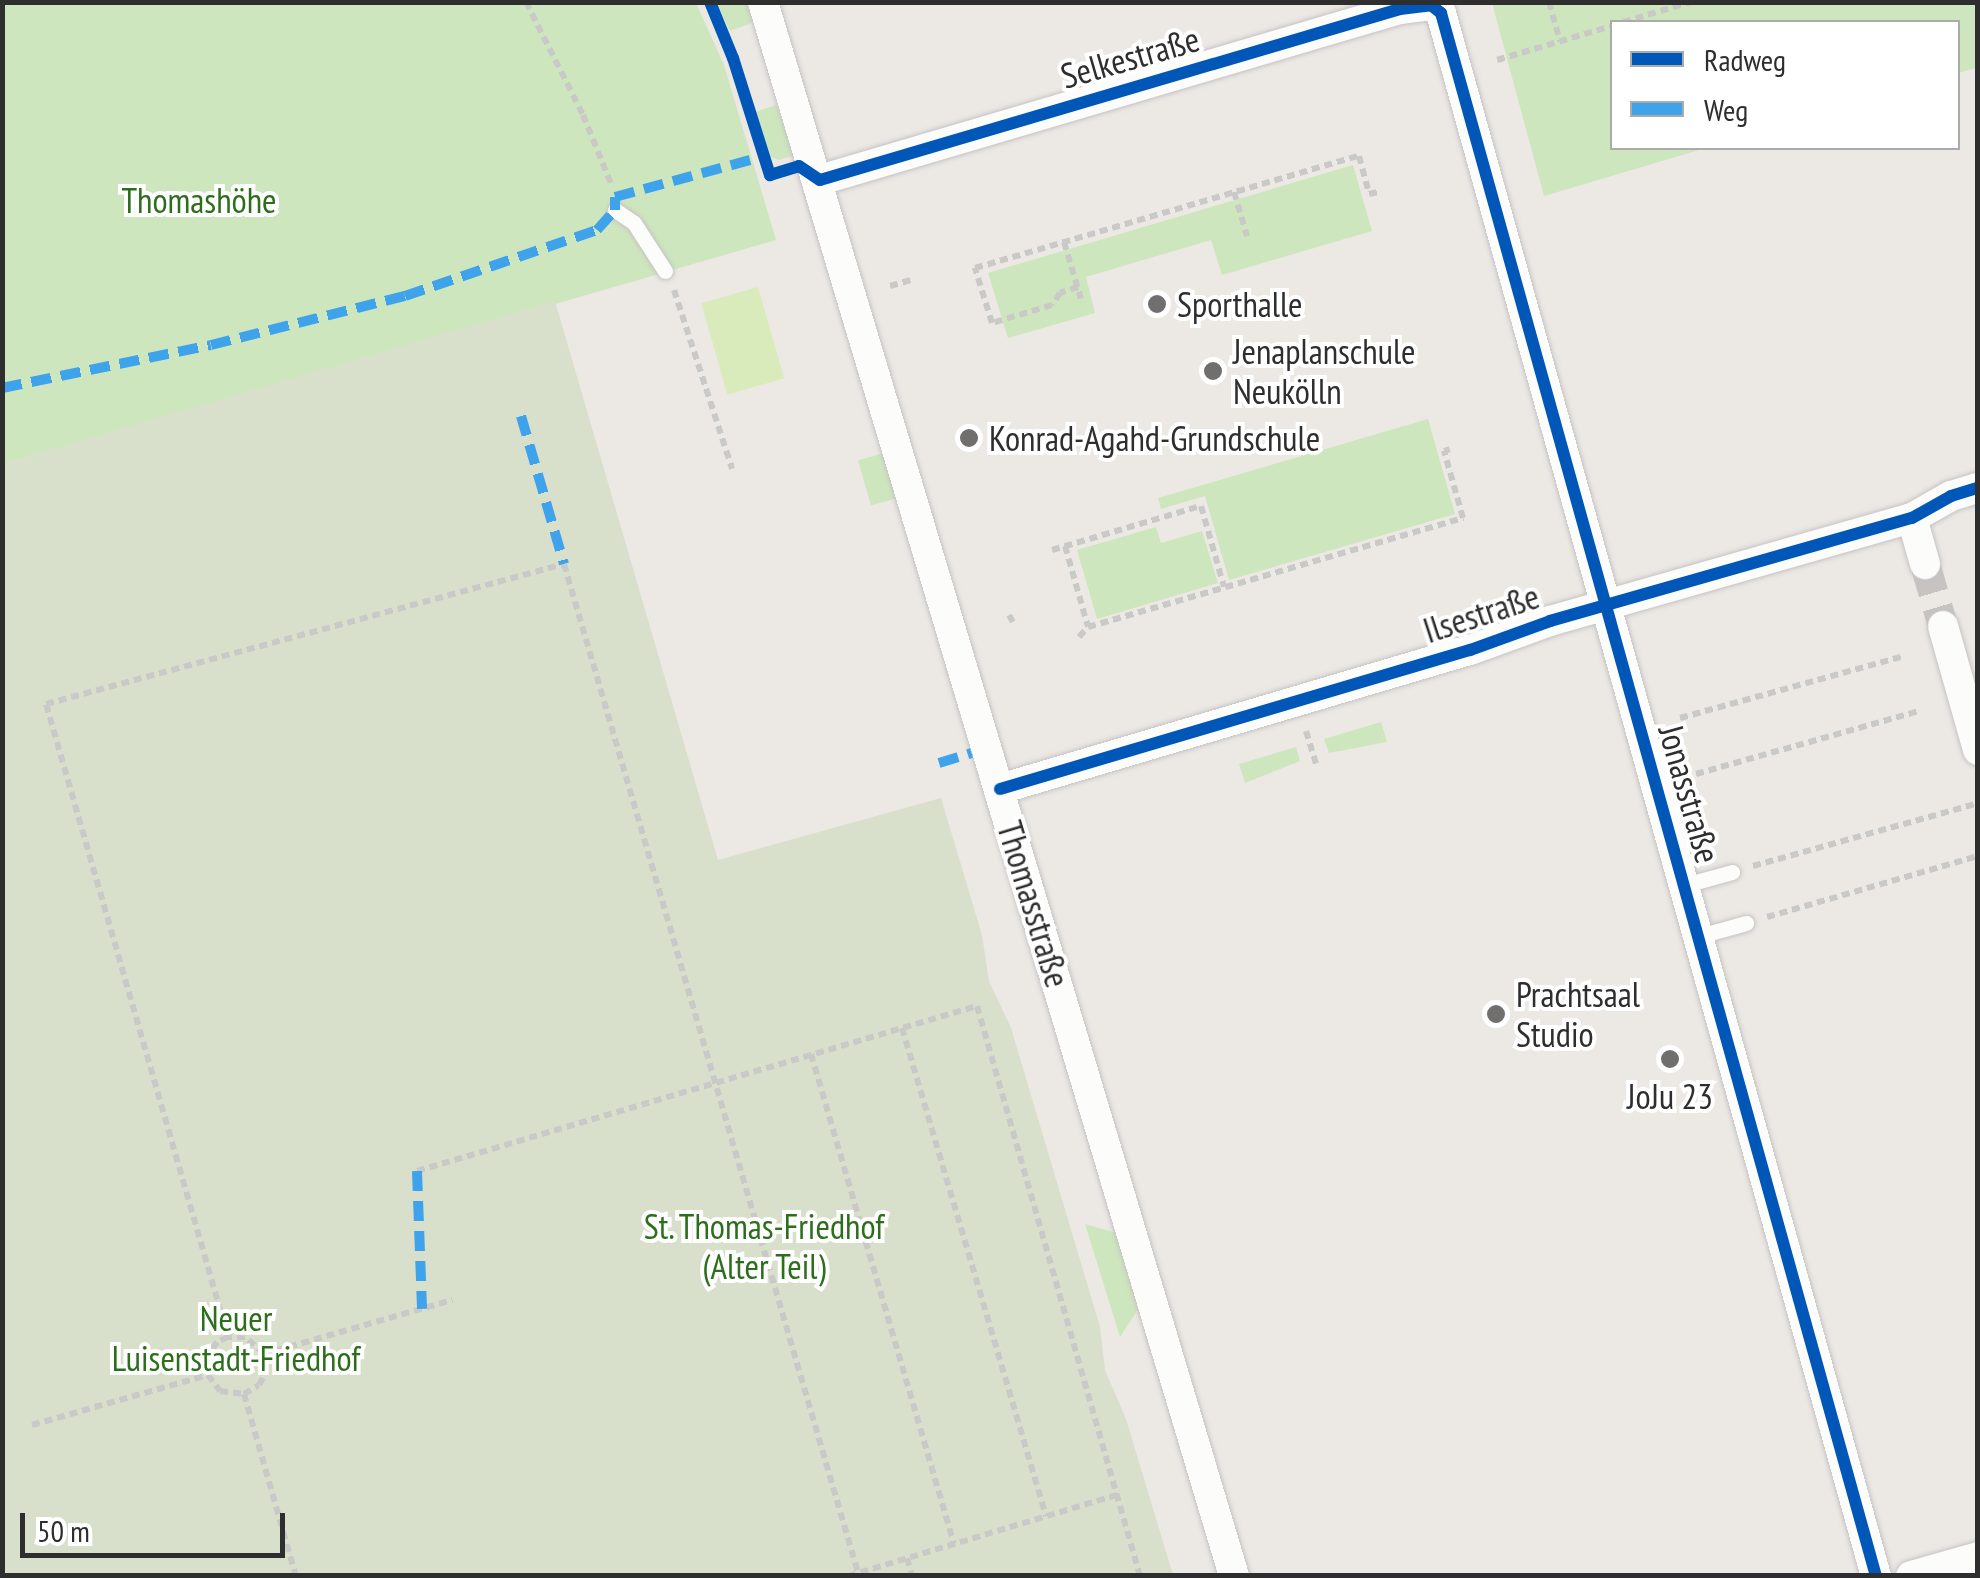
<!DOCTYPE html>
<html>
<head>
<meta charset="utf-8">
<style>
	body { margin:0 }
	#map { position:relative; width:1980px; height:1578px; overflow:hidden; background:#ece8e4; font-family:"PT Sans Narrow",sans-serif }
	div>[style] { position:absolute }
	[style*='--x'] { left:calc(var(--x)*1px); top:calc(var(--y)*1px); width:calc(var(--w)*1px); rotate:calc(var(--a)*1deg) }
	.green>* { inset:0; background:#cee6be; transform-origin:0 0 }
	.cemetery>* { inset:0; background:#d8e0cc }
	.pitch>* { inset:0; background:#d9eabb; transform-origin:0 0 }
	.street-tunnel>* { height:30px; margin-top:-15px; transform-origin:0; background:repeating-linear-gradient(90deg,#c6c3c0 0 30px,transparent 0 45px) }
	.path>* { height:6px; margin-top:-3px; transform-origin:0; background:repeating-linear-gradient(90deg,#c9c9c8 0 8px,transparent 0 13px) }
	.roads { filter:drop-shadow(0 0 2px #c5c4c5) drop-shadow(0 0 2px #c5c4c5) }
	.lane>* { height:15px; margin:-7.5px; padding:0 7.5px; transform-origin:7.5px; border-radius:7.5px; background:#fcfcfb }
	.street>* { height:30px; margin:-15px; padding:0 15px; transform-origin:15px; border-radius:15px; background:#fcfcfb }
	.quiet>* { height:10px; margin-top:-5px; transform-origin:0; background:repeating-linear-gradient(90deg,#3ea3eb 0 20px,transparent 0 30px) }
	.cycleway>* { height:12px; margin:-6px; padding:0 6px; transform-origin:6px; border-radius:6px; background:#0057b8 }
	.dots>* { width:28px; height:28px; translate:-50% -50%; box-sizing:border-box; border:5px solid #fff; border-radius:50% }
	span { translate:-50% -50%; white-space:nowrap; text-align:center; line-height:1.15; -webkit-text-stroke:8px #fff; paint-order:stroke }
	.street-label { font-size:35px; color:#2e2e2e }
	.park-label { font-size:35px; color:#2c6e1b }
	.poi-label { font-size:35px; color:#2e2e2e }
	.left { translate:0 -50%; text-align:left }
	.frame { position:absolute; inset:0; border:5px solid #2e2e2e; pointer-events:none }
	.legend { position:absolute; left:1610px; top:20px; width:350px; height:130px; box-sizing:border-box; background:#fff; border:2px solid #ababab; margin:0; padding:12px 18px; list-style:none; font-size:30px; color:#2e2e2e }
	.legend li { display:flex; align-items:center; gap:20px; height:50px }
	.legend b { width:50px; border:2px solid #ababab }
	.scale { position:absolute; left:20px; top:1513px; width:265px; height:45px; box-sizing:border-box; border:5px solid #2e2e2e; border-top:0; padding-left:12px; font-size:30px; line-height:35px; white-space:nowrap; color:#2e2e2e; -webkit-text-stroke:8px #fff; paint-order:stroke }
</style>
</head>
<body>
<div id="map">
	<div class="green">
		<div style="clip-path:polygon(2px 3px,696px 3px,724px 65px,776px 240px,3px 464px)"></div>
		<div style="clip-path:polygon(716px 3px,746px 3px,754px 22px,730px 31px)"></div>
		<div style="clip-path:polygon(1492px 3px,1977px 3px,1977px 68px,1958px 73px,1958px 22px,1612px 22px,1612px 148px,1706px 148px,1544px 196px)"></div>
		<div style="clip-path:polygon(776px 105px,796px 155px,779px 160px,768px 156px,755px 112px)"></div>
		<div style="clip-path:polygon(1353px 165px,1372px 231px,1222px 275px,1211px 240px,1086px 277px,1095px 313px,1008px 338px,988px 273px)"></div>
		<div style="clip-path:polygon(1428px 419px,1455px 514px,1229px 580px,1205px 496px,1161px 509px,1158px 498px)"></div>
		<div style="left:884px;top:453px;width:47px;height:27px;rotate:74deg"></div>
		<div style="clip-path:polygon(1156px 527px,1161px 543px,1202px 531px,1218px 583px,1097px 619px,1077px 550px)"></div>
		<div style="clip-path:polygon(1381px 722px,1387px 742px,1329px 753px,1324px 739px)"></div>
		<div style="clip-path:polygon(1296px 747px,1300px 761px,1245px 783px,1239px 764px)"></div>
		<div style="clip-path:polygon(1085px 1224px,1116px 1233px,1139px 1308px,1120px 1337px)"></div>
	</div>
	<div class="cemetery">
		<div style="clip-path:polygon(555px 301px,718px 860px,941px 798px,982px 935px,989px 981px,1011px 1028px,1100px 1327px,1105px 1370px,1126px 1419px,1173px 1575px,3px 1575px,3px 464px)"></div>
	</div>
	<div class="pitch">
		<div style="left:758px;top:287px;width:95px;height:59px;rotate:74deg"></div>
	</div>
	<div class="street-tunnel">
		<div style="--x:1925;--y:564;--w:65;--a:73.8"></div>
	</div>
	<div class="path">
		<div style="--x:526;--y:2;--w:127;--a:63.2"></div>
		<div style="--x:583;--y:115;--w:77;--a:67.8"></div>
		<div style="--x:1549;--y:2;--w:41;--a:74.2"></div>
		<div style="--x:1623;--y:22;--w:71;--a:-16.4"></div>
		<div style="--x:1497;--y:60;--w:120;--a:-16.5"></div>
		<div style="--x:1234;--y:192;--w:46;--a:73.5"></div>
		<div style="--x:1064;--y:242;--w:59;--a:73.4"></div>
		<div style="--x:890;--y:286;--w:22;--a:-16"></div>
		<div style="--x:1078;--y:287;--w:19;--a:162"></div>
		<div style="--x:1060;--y:293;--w:14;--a:124"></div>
		<div style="--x:1052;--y:305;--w:63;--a:163.3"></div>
		<div style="--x:992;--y:323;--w:58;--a:-107.2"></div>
		<div style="--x:975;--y:268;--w:400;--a:-16.3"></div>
		<div style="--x:1359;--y:156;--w:39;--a:75"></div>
		<div style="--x:1369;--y:194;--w:9;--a:-13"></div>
		<div style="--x:674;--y:290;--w:188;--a:72"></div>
		<div style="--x:1065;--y:546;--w:84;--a:74.1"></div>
		<div style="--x:1088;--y:627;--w:391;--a:-16.2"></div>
		<div style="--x:1463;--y:518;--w:70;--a:-105.8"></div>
		<div style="--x:1444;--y:451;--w:6;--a:-18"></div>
		<div style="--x:1052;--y:550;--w:155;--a:-16.5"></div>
		<div style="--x:1201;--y:506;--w:84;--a:74.1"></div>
		<div style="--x:1009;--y:615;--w:8;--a:60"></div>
		<div style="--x:1079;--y:637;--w:13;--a:-48"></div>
		<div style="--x:1680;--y:718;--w:231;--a:-15.5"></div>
		<div style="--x:1306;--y:731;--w:34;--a:73"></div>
		<div style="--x:1696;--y:774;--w:232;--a:-15.8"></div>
		<div style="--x:1753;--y:866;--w:234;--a:-15.6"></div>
		<div style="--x:1767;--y:917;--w:220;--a:-16.1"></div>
		<div style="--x:902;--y:1028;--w:509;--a:73.56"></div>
		<div style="--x:811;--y:1054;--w:510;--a:73.73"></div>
		<div style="--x:417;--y:1171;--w:584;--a:-16.42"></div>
		<div style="--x:977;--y:1006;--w:593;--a:74.04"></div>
		<div style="--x:228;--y:1337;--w:12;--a:156"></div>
		<div style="--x:217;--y:1342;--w:17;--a:123"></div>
		<div style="--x:208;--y:1356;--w:19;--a:90"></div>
		<div style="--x:208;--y:1375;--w:20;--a:53"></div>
		<div style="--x:220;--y:1391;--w:24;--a:7"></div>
		<div style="--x:244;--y:1394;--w:189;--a:74.1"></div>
		<div style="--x:264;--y:1354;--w:196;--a:-16"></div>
		<div style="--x:244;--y:1394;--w:17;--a:-31"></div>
		<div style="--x:259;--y:1385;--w:13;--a:-61"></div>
		<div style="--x:265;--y:1374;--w:20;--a:-93"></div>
		<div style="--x:264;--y:1354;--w:25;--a:-138"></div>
		<div style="--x:245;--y:1337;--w:17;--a:180"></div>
		<div style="--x:228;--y:1337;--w:659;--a:-106.04"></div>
		<div style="--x:46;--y:704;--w:537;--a:-15.12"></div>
		<div style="--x:564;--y:564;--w:1054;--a:73.75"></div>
		<div style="--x:32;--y:1425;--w:183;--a:-15.9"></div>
		<div style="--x:907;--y:1558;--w:19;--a:74"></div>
		<div style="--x:848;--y:1576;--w:281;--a:-16.8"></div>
	</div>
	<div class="roads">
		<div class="lane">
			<div style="--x:615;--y:210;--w:23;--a:34"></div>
			<div style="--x:634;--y:223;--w:57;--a:57.1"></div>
			<div style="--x:1685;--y:885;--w:49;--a:-15.5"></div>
			<div style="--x:1699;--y:936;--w:49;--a:-15.5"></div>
		</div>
		<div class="street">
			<div style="--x:763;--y:2;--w:1643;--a:73.34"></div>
			<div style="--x:820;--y:180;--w:605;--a:-16.43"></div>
			<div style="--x:1400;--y:9;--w:31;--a:-7"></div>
			<div style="--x:1431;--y:5;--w:13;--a:39"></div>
			<div style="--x:1441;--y:13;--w:1622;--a:74.45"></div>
			<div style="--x:1912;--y:518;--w:48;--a:74.2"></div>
			<div style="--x:1943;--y:626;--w:129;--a:74.2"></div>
			<div style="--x:1000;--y:789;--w:490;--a:-16.5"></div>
			<div style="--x:1470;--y:650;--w:85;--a:-19.9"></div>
			<div style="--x:1550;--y:621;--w:376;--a:-15.9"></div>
			<div style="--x:1912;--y:518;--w:45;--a:-29.4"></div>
			<div style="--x:1951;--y:496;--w:28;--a:-17"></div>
			<div style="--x:1911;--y:1576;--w:70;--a:-15.8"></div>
		</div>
	</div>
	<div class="quiet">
		<div style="--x:2;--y:388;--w:213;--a:-11.6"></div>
		<div style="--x:211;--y:345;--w:200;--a:-14.2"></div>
		<div style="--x:405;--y:296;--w:203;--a:-19"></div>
		<div style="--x:597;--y:230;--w:27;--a:-48"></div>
		<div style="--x:615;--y:210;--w:13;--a:-90"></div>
		<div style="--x:615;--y:197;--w:148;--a:-15.3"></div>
		<div style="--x:521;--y:416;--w:154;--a:73.8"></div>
		<div style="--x:939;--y:763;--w:34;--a:-17"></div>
		<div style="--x:417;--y:1171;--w:138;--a:87.9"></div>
	</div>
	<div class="cycleway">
		<div style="--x:710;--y:2;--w:61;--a:67.7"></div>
		<div style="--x:733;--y:58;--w:123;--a:72.5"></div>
		<div style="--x:770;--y:175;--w:30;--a:-17"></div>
		<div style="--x:799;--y:166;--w:25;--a:34"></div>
		<div style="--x:820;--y:180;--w:605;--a:-16.43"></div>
		<div style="--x:1400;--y:9;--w:31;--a:-7"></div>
		<div style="--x:1431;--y:5;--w:13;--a:39"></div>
		<div style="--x:1441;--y:13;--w:1622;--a:74.45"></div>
		<div style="--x:1000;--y:789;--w:490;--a:-16.5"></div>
		<div style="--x:1470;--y:650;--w:85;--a:-19.9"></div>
		<div style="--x:1550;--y:621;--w:376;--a:-15.9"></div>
		<div style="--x:1912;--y:518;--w:45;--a:-29.4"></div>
		<div style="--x:1951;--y:496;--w:28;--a:-17"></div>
	</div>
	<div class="dots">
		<div style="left:1157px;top:304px;background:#706f6e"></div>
		<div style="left:1213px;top:371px;background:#706f6e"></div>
		<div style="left:969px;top:438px;background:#706f6e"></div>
		<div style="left:1496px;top:1014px;background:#706f6e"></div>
		<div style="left:1670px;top:1059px;background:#706f6e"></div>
	</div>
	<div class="street-label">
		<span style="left:1130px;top:57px;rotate:-16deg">Selkestraße</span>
		<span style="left:1481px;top:613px;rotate:-18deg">Ilsestraße</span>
		<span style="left:1690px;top:794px;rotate:74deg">Jonasstraße</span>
		<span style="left:1034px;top:904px;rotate:73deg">Thomasstraße</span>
	</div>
	<div class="park-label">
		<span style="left:199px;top:200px">Thomashöhe</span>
		<span style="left:764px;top:1246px">St. Thomas-Friedhof<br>(Alter Teil)</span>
		<span style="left:236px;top:1338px">Neuer<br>Luisenstadt-Friedhof</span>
	</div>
	<div class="poi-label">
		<span class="left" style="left:1177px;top:304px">Sporthalle</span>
		<span class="left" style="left:1233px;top:371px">Jenaplanschule<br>Neukölln</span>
		<span class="left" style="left:989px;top:438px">Konrad-Agahd-Grundschule</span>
		<span class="left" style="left:1516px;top:1014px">Prachtsaal<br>Studio</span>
		<span style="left:1670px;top:1096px">JoJu 23</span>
	</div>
	<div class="frame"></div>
	<ul class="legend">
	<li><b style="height:12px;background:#0057b8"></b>Radweg</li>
	<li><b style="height:12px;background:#3ea3eb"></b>Weg</li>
	</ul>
	<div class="scale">50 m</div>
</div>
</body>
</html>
